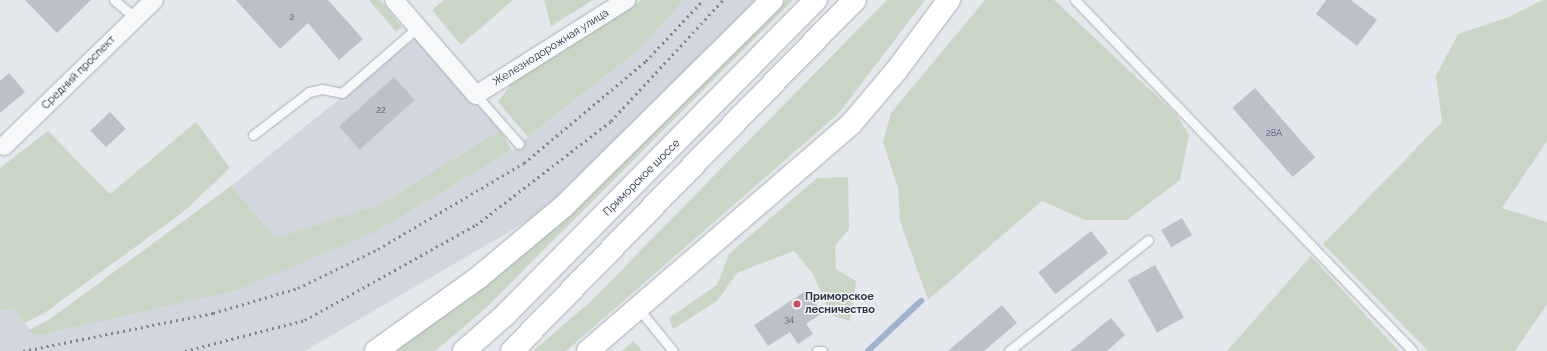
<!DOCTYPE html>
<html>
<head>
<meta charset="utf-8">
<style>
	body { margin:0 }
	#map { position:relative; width:1547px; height:351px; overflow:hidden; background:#e4e7ec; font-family:Raleway,sans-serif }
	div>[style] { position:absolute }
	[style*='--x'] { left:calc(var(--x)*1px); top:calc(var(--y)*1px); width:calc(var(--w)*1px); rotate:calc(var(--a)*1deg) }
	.built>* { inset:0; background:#d2d6de }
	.green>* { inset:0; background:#c9d6c5 }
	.stream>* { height:5.5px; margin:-2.75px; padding:0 2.75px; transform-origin:2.75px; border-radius:2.75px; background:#9fb4cc }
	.building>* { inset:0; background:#bbc0ca; transform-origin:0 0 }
	.roads { filter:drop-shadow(0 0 1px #a9aeb7) drop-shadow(0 0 1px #a9aeb7) }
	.lane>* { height:9px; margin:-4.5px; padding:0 4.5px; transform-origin:4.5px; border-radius:4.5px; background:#f7f8fa }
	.street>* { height:18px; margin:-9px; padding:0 9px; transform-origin:9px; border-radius:9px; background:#f7f8fa }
	.secondary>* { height:22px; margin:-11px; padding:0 11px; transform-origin:11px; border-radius:11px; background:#fff }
	.primary>* { height:22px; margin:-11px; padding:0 11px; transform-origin:11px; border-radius:11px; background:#fff }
	.rail>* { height:3px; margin-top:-1.5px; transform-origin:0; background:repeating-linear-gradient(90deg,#7d8696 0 2px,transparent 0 6px) }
	.dots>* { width:11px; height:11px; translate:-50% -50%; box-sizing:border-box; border:2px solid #f4f6f9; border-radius:50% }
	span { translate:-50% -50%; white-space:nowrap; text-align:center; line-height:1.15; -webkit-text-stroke:3px #f4f6f9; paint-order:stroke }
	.number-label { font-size:9px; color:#4f5766 }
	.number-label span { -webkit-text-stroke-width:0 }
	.street-label { font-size:11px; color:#2b3445 }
	.poi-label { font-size:11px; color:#2b3445; font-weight:700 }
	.left { translate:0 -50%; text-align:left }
</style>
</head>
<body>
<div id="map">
	<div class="built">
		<div style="clip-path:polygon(684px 0,754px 0,740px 18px,543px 212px,305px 351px,0 351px,0 311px,13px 308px,35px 336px,377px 231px,512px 150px,641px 48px)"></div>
		<div style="clip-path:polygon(417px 37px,500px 130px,381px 204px,276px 238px,231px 186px)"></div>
	</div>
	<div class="green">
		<div style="clip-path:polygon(369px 0,380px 0,402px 27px,396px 32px)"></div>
		<div style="clip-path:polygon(444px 0,513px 0,461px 45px,432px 10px)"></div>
		<div style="clip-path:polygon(544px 0,593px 0,551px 26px)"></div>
		<div style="clip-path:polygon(641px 0,684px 0,641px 48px,528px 137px,498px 102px,517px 75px)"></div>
		<div style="clip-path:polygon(786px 0,793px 0,486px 308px,435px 351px,387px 351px)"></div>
		<div style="clip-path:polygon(887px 0,925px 0,839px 113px,566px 351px,533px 351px,589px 303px)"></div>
		<div style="clip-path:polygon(985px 0,1054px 0,1176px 114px,1189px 135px,1180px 180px,1127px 220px,1085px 220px,1042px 201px,928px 300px,900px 221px,898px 188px,883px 142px,891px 113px)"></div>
		<div style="clip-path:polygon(1543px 0,1547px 0,1547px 141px,1502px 208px,1547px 222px,1547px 304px,1515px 351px,1428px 351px,1323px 244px,1442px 122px,1436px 76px,1458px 34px,1509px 17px)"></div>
		<div style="clip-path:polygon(196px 122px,230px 168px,182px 213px,43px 314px,24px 323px,13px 308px,0 311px,0 168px,48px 131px,110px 194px)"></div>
		<div style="clip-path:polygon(500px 130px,512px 150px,377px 231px,237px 290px,35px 336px,29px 330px,50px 319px,231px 186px,276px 238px,381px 204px)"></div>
		<div style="clip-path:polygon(848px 177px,849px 229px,835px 246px,836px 269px,856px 281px,850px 321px,831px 315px,813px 274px,794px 251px,737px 273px,717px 301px,673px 329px,669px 318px,717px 285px,729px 254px,817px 178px)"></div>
		<div style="clip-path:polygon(1311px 256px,1399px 351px,1227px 351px)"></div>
		<div style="clip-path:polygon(633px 341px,642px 351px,622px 351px)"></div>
	</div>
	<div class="stream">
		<div style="--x:868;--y:351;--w:73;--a:-43.3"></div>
	</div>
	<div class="building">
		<div style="clip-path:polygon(25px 0,91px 0,57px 33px)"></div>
		<div style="clip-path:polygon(236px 0,328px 0,363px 39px,339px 60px,308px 23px,280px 49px)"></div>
		<div style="clip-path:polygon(1326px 0,1351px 0,1377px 20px,1357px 46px,1316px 14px)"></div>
		<div style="clip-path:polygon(9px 73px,25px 92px,0 113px,0 81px)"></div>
		<div style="left:394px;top:77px;width:31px;height:74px;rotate:48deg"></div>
		<div style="left:1255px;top:88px;width:92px;height:30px;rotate:49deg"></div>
		<div style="left:110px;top:112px;width:23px;height:27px;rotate:47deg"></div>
		<div style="left:1182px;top:218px;width:20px;height:24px;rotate:60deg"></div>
		<div style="left:1091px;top:231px;width:28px;height:67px;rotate:52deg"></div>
		<div style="left:1155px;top:265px;width:60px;height:31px;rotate:61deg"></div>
		<div style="clip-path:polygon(807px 290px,822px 313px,806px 324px,813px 334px,798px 344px,790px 332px,768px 346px,754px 325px)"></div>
		<div style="clip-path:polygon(1002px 305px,1017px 323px,984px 351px,948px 351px)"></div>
		<div style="clip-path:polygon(1111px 318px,1125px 335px,1107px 351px,1070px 351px)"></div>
	</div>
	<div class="roads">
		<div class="lane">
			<div style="--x:114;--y:0;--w:26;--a:40"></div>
			<div style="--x:1075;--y:0;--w:487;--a:46.1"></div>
			<div style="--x:476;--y:95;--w:65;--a:48.7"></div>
			<div style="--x:253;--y:135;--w:71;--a:-37.5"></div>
			<div style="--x:309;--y:92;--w:13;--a:-13"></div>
			<div style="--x:322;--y:89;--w:20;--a:11"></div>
			<div style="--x:342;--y:93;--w:101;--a:-41"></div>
			<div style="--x:638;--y:308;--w:55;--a:50.9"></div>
			<div style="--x:817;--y:351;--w:5;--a:0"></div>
			<div style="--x:1009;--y:351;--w:178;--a:-38.6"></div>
		</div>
		<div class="street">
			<div style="--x:394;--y:0;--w:125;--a:49.2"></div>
			<div style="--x:476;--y:95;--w:178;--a:-32.3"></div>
			<div style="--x:4;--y:146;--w:209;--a:-44.2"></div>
		</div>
		<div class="secondary">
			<div style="--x:376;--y:351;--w:125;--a:-35.6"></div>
			<div style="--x:478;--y:278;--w:111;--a:-39.9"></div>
			<div style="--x:563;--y:207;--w:294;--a:-44.7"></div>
			<div style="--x:588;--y:351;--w:347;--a:-40.8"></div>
			<div style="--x:851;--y:124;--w:70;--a:-49.7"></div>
			<div style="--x:896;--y:71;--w:89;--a:-53.3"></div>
		</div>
		<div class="primary">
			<div style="--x:464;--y:351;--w:53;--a:-41.2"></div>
			<div style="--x:504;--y:316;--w:444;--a:-45.4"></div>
			<div style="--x:512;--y:351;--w:491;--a:-45.7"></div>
		</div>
	</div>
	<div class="rail">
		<div style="--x:23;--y:351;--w:194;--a:-11.3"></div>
		<div style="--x:213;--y:313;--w:89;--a:-16.4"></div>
		<div style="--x:298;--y:288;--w:89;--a:-26"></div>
		<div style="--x:378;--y:249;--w:169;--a:-30.5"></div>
		<div style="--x:524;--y:163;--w:159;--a:-39.9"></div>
		<div style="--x:646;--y:61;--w:83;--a:-46.9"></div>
		<div style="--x:185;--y:351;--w:124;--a:-14.5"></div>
		<div style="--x:305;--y:320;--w:196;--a:-29.1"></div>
		<div style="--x:476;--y:225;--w:170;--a:-37.6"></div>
		<div style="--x:611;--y:121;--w:165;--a:-47.2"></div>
	</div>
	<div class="dots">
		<div style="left:797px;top:304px;background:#d1495b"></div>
	</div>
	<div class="number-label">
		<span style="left:292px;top:17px">2</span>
		<span style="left:381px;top:110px">22</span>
		<span style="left:1274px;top:133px">28А</span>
		<span style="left:789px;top:319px">34</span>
	</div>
	<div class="street-label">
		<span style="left:551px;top:48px;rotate:-32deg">Железнодорожная улица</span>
		<span style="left:79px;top:73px;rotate:-45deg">Средний проспект</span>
		<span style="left:642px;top:178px;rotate:-45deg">Приморское шоссе</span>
	</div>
	<div class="poi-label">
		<span class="left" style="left:805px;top:304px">Приморское<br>лесничество</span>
	</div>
</div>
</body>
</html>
